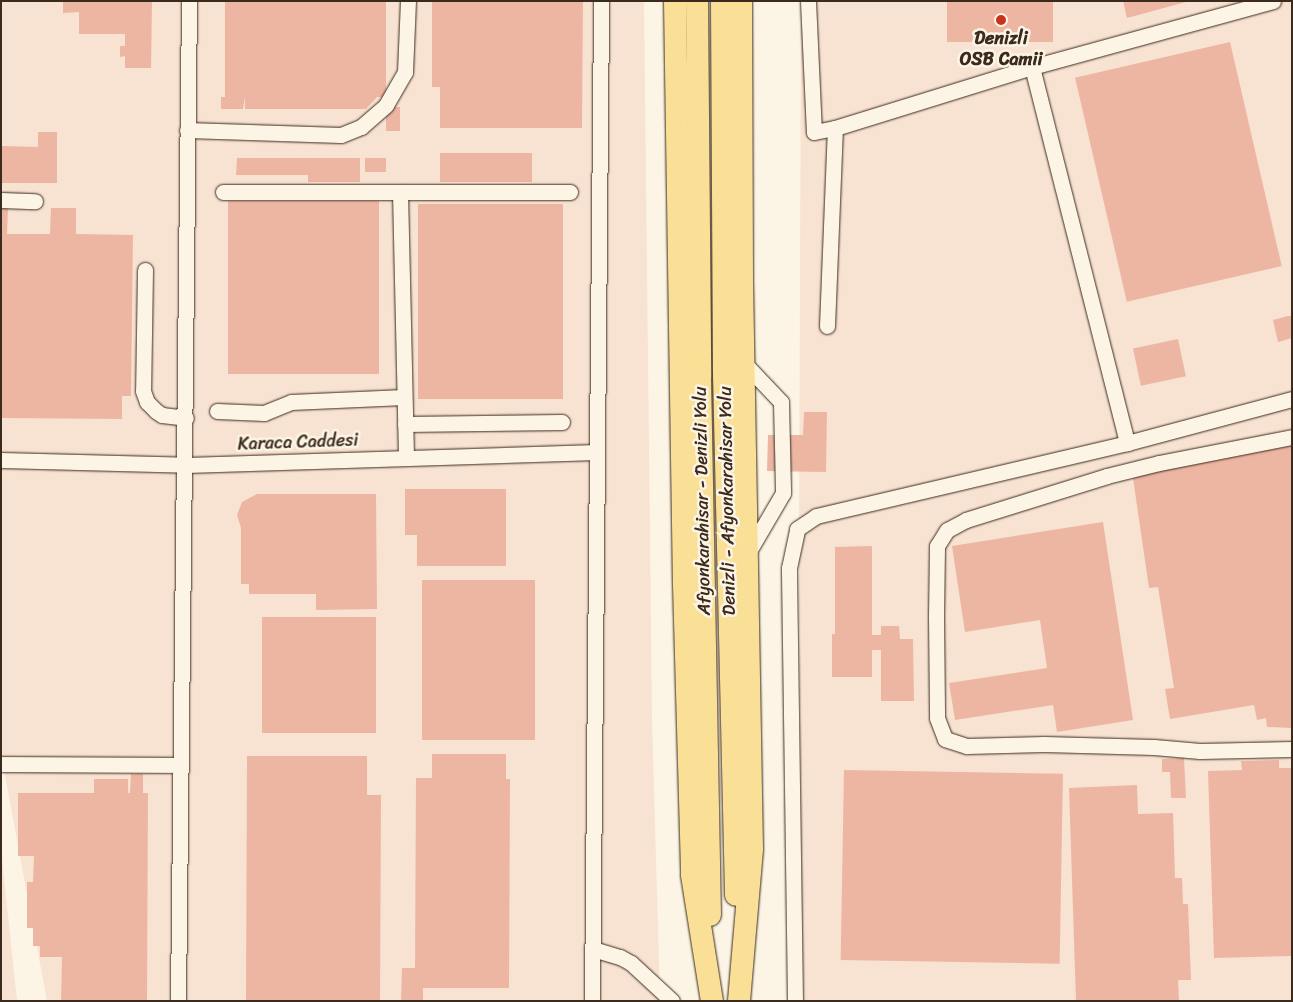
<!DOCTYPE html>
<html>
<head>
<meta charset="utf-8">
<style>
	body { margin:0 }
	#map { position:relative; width:1293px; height:1002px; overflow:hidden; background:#fcf5e5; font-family:Sriracha,sans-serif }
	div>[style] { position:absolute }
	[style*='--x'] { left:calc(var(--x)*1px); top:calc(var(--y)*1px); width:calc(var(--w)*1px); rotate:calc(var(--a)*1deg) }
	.built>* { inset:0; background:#f8e2d1 }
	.building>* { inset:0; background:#edb6a2; transform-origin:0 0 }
	.roads { filter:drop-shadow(0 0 1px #3b2a1e) drop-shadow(0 0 1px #3b2a1e) }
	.minor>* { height:15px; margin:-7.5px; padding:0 7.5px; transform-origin:7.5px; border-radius:7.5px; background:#fcf5e5 }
	.highway>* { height:22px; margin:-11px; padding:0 11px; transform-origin:11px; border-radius:11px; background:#fadf96 }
	.dots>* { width:14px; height:14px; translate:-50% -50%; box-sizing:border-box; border:2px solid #fcf5e5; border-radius:50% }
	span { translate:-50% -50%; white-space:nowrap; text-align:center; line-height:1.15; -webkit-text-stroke:5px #fcf5e5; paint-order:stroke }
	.poi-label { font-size:18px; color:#3b2a1e; font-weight:700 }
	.street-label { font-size:18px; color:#3b2a1e }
	.frame { position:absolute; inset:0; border:2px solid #3b2a1e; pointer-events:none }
</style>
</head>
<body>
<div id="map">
	<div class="built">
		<div style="clip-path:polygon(1px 1px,644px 1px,652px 719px,660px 1001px,47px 1001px,1px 754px)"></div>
		<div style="clip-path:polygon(801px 1px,1292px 1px,1292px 1001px,802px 1001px,799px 565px)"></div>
		<div style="clip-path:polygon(1px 849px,17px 1001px,1px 1001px)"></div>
	</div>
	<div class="building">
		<div style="clip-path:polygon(63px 1px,152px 1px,151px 68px,125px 68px,125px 56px,120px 57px,120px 46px,125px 46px,125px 34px,79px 34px,79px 12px,63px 13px)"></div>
		<div style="clip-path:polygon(225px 1px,386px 1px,386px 97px,377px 97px,366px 109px,245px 109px,245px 97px,243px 109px,221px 109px,221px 97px,225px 97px)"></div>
		<div style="clip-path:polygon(432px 1px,583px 1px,582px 128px,440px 128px,440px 87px,432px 87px)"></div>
		<div style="left:947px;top:1px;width:106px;height:41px"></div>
		<div style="clip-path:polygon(1123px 1px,1186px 1px,1186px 2px,1127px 18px)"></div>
		<div style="left:1230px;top:42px;width:230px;height:159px;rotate:77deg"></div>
		<div style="left:386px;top:107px;width:14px;height:24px"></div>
		<div style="clip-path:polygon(38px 132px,57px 132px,57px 183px,1px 183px,1px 146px,38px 147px)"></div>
		<div style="left:440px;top:153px;width:92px;height:29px"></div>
		<div style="clip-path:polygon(237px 158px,360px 158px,360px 182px,308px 182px,308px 175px,236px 175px)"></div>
		<div style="left:365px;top:158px;width:21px;height:14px"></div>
		<div style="left:228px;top:201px;width:151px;height:173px"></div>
		<div style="left:418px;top:204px;width:145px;height:195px"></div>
		<div style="clip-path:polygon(1px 207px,8px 207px,7px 234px,50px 234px,51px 208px,76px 208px,76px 234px,133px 235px,131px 396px,122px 396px,122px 419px,1px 418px)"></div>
		<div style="clip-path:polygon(1288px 316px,1292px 316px,1292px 338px,1278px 342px,1273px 320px)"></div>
		<div style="left:1178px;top:339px;width:38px;height:46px;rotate:78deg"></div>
		<div style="clip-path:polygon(804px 412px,827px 412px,826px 472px,767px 471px,768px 435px,803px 435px)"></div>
		<div style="clip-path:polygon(1292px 443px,1292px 728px,1267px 727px,1266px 718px,1257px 720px,1254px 705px,1170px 719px,1165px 689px,1174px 688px,1158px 587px,1149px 588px,1132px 471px)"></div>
		<div style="clip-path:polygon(405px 489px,506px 489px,506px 566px,417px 566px,417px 535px,405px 535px)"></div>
		<div style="clip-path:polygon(257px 494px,376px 494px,377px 609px,316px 610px,316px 594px,249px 594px,249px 584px,241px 584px,241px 528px,237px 515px,242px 502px)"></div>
		<div style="clip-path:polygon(1103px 522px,1133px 720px,1057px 732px,1053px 705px,955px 720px,949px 683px,1047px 668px,1040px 620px,965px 632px,952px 546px)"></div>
		<div style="clip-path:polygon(872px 546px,872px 635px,881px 635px,881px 626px,899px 626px,900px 639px,913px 639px,914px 701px,881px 701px,881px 650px,872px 650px,872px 677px,832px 677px,832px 634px,835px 634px,835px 547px)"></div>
		<div style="left:422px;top:580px;width:113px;height:160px"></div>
		<div style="left:262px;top:617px;width:114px;height:116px"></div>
		<div style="clip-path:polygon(432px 754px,506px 754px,506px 779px,510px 779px,509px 988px,423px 988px,423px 1001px,401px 1001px,402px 968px,415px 968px,416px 778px,432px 778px)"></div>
		<div style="clip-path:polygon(247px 756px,367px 756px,367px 795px,381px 795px,380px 1001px,246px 1001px)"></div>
		<div style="clip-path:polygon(1184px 758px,1186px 798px,1171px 798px,1170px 772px,1162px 772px,1162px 759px)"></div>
		<div style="clip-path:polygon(1279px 760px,1279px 768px,1292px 768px,1292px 956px,1214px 958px,1208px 771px,1242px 770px,1241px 761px)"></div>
		<div style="left:844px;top:770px;width:219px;height:190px;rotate:1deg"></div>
		<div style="clip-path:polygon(131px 774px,143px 774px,143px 793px,148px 793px,147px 1001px,61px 1001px,62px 957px,40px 957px,40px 946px,33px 946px,33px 928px,27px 928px,27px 882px,33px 882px,34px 856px,18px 856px,18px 793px,94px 793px,94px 779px,128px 779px,128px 793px,130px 793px)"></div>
		<div style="clip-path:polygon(1137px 785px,1138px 814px,1173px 813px,1175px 878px,1182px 878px,1183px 904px,1188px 904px,1191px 980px,1178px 980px,1179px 1001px,1076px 1001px,1069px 788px)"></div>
	</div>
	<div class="roads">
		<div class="minor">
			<div style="--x:808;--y:1;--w:131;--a:87.4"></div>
			<div style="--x:814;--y:132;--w:21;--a:-11"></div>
			<div style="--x:835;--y:128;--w:206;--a:-17.2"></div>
			<div style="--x:1032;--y:67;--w:250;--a:-15.3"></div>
			<div style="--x:1032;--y:67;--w:388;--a:75.8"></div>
			<div style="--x:187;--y:130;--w:154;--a:1.9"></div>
			<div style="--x:341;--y:135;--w:22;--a:-22"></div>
			<div style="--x:361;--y:127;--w:33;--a:-41"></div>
			<div style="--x:386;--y:105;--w:38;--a:-60"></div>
			<div style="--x:405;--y:72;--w:71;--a:-87.6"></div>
			<div style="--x:223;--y:192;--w:347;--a:0"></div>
			<div style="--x:400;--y:192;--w:266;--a:88.7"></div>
			<div style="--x:1;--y:200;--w:34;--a:2"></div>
			<div style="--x:145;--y:270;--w:121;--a:90.9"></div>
			<div style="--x:143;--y:391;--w:12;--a:70"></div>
			<div style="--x:147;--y:402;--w:13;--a:45"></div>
			<div style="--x:156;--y:411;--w:7;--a:34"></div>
			<div style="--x:162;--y:415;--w:24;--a:7"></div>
			<div style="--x:827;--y:326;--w:198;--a:-87.7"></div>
			<div style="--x:744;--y:363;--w:54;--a:46.5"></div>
			<div style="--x:781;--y:402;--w:91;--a:88.7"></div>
			<div style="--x:783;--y:493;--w:69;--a:120.3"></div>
			<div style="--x:217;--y:411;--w:47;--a:2.4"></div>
			<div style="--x:264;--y:413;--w:29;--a:-22"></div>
			<div style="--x:291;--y:402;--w:113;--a:-2.5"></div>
			<div style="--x:405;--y:424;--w:157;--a:-0.7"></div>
			<div style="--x:1292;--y:437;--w:136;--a:168.9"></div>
			<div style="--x:1159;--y:463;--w:54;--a:166"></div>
			<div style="--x:1107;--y:476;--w:148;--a:162.7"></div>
			<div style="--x:966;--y:520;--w:21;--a:152"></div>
			<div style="--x:947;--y:530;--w:19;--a:122"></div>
			<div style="--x:937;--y:546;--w:70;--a:90.8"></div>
			<div style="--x:936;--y:616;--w:102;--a:89.4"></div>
			<div style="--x:937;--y:718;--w:22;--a:69"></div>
			<div style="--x:945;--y:739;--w:23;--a:18"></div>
			<div style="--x:967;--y:746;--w:77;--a:-1.5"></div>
			<div style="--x:1044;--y:744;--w:110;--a:1.6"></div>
			<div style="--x:1154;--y:747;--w:46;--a:5"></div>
			<div style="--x:1200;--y:751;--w:92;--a:-1.2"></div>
			<div style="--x:1;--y:460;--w:185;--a:1.5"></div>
			<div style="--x:186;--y:465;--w:411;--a:-1.8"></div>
			<div style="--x:1;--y:764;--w:180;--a:0.3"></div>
			<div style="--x:593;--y:949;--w:28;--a:17"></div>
			<div style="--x:620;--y:957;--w:13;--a:29"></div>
			<div style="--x:631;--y:963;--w:56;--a:42.8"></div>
			<div style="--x:178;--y:1001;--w:1000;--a:-89.37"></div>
			<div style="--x:592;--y:1001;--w:1000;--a:-89.48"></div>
			<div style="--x:795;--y:1001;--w:433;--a:-90.8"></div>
			<div style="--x:789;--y:568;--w:40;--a:-78"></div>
			<div style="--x:797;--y:529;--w:23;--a:-34"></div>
			<div style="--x:816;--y:516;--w:319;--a:-13.2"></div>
			<div style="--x:1127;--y:443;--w:171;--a:-14.9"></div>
		</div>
		<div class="highway">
			<div style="--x:675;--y:1;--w:583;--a:89.12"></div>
			<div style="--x:684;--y:584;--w:291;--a:88.4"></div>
			<div style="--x:692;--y:875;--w:128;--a:81"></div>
			<div style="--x:697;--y:1;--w:375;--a:89.5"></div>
			<div style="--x:700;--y:376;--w:539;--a:88.94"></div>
			<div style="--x:722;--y:1;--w:373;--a:89.7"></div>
			<div style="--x:724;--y:374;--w:521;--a:88.68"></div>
			<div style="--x:739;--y:1001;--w:153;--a:-85.1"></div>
			<div style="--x:752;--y:849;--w:569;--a:-91.01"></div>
			<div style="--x:742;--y:280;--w:279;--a:-90.2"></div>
		</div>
	</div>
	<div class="dots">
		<div style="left:1001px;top:20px;background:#c8321e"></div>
	</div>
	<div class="poi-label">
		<span style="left:1001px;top:49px">Denizli<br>OSB Camii</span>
	</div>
	<div class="street-label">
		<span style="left:298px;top:442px;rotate:-2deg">Karaca Caddesi</span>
		<span style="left:702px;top:501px;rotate:-91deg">Afyonkarahisar - Denizli Yolu</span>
		<span style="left:727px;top:501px;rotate:-91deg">Denizli - Afyonkarahisar Yolu</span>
	</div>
	<div class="frame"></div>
</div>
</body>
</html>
